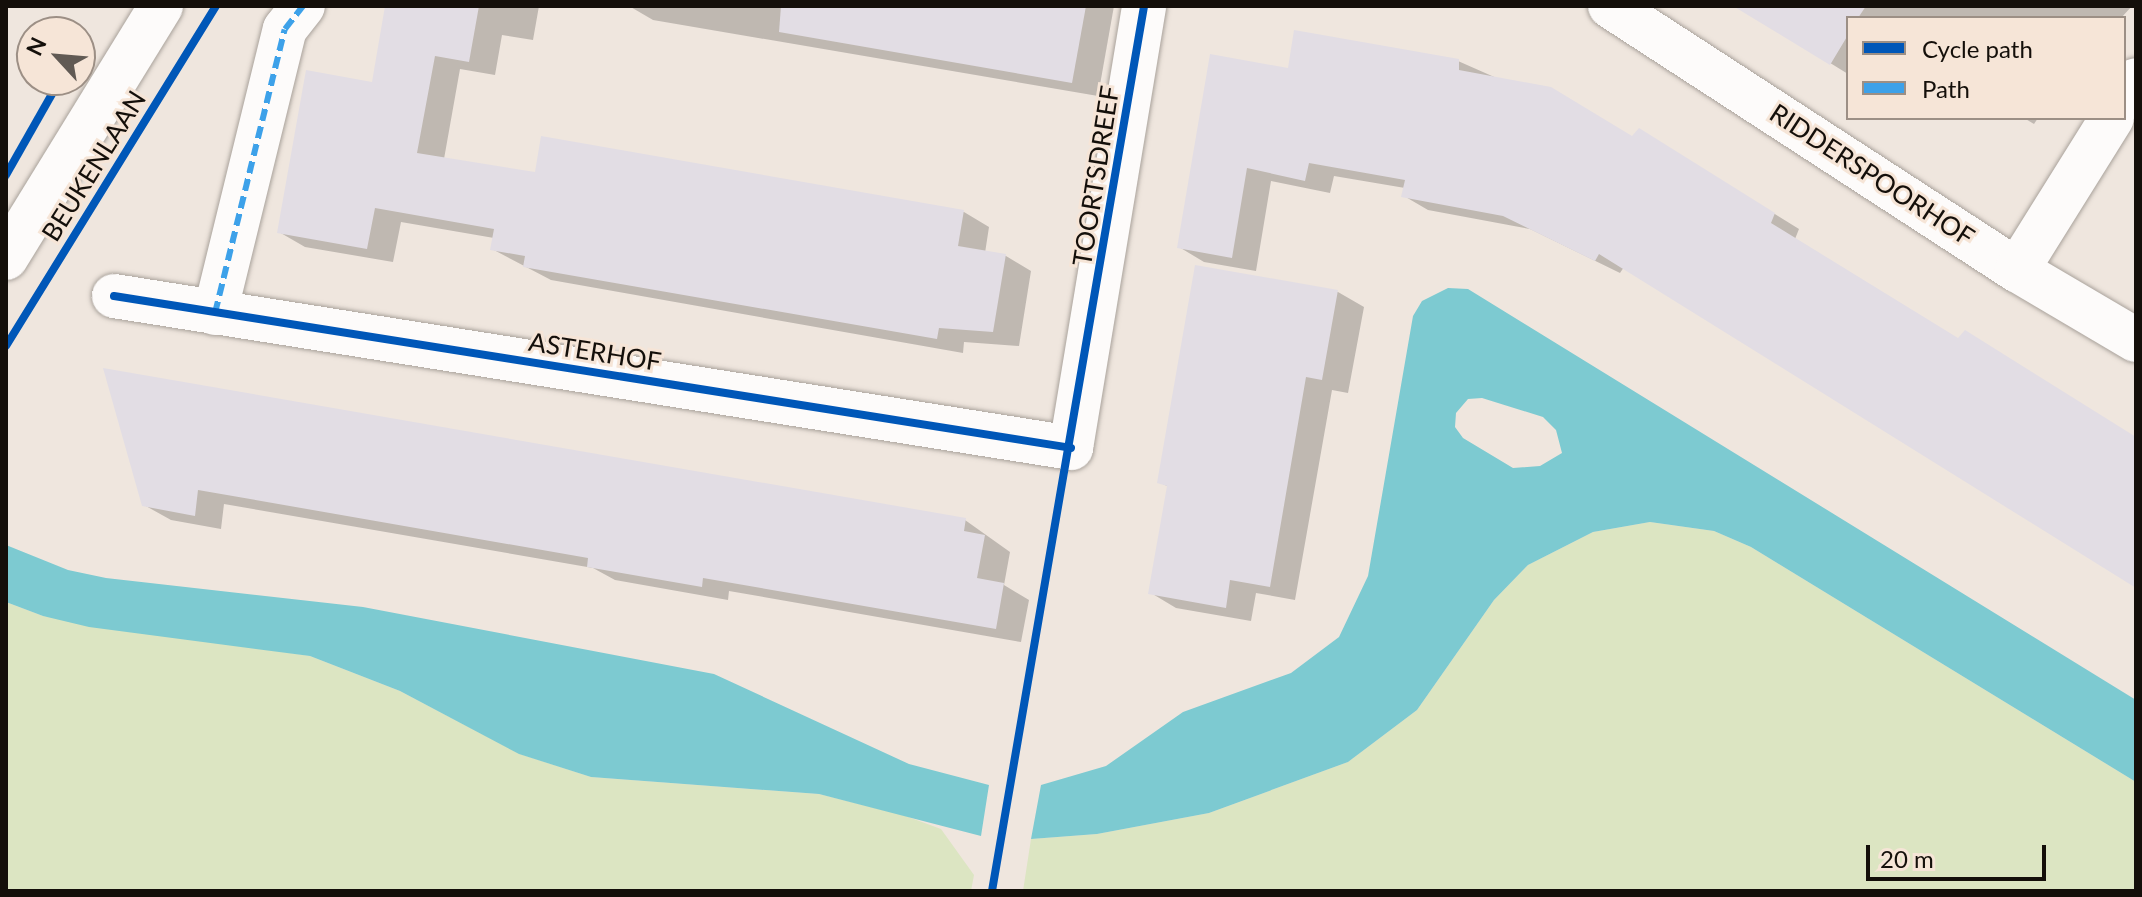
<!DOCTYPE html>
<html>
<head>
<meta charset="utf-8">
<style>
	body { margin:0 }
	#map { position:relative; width:2142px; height:897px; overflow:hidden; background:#efe6de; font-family:Lato,sans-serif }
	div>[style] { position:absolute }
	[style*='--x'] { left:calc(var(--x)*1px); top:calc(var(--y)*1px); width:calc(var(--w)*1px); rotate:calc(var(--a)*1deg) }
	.green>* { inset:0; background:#dce5c2 }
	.water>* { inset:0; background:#7dcad1 }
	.shadow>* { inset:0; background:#0003 }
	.building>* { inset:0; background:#e2dde4 }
	.roads { filter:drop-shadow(0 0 2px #a9a29b) drop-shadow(0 0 2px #a9a29b) }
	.street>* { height:44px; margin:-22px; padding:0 22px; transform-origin:22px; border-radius:22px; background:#fdfbfa }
	.quiet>* { height:6px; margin-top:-3px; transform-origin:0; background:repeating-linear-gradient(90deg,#3da1e9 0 12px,transparent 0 18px) }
	.cycleway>* { height:8px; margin:-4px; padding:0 4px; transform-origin:4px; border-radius:4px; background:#0057b8 }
	span { translate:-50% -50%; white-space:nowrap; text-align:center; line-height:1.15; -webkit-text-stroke:6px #f6e5d7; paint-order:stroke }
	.street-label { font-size:26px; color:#140f0a }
	.frame { position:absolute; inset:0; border:8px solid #140f0a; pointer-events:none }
	.legend { position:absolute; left:1846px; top:16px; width:280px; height:104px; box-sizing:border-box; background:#f6e5d7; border:2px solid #9c8f85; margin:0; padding:10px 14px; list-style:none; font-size:24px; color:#140f0a }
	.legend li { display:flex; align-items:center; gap:16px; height:40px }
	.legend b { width:40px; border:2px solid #9c8f85 }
	.north { position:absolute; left:16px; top:16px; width:80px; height:80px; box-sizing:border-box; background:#f6e5d7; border:2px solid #9c8f85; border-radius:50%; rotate:296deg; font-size:22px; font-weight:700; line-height:32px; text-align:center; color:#140f0a }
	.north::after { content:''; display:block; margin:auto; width:28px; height:36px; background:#615a54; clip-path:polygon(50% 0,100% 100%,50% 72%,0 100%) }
	.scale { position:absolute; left:1866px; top:845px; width:180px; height:36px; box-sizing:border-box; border:4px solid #140f0a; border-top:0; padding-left:10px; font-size:24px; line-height:28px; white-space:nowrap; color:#140f0a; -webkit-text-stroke:6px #f6e5d7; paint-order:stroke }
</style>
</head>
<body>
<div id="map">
	<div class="green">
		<div style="clip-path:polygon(1650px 522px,1714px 531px,1751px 547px,2136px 782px,2136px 891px,1023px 891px,1031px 839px,1097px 834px,1209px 813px,1348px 762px,1417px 710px,1494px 600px,1528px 565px,1593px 532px)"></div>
		<div style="clip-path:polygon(6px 602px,43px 616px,310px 656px,400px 691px,520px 754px,591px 777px,819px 794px,903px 815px,941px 829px,974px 875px,971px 891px,6px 891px)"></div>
	</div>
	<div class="water">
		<div style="clip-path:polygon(evenodd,1448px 288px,1468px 289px,2136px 700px,2136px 782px,1751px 547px,1714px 531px,1650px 522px,1593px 532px,1528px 565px,1494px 600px,1417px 710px,1348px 762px,1209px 813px,1097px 834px,1031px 839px,1041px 785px,1106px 766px,1183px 712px,1291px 673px,1339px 637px,1368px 576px,1413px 316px,1422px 301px,1448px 288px,1482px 398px,1543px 417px,1556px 430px,1562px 453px,1540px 466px,1513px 468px,1463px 438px,1455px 427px,1456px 413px,1468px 399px,1482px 398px)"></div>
		<div style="clip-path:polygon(6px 545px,68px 570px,106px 578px,363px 607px,714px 674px,909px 764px,989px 785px,981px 836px,819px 794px,591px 777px,519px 754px,400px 691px,310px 656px,89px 627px,43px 616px,6px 602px)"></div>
	</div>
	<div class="shadow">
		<div style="clip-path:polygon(387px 6px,539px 6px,533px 40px,502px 35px,495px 75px,460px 69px,444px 159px,536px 175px,964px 212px,989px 227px,985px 253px,1006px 256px,1031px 271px,1019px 346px,964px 342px,963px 353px,551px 280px,492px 249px,494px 238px,401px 222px,393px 262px,305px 247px,279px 232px,374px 84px)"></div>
		<div style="clip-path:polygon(629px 6px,1114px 6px,1098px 96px,653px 20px)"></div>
		<div style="clip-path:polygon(1738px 6px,2132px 6px,2121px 18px,1848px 18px,1848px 74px)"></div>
		<div style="clip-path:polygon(1458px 61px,1633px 138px,1664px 145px,1799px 229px,1795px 239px,1959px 340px,2136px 438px,2136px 586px,1624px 267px,1620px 273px,1530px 229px,1428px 210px,1404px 196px,1405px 188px,1334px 176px,1330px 193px,1271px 181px,1256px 271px,1204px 262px,1179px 247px,1289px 70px)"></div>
		<div style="clip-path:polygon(2024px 118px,2038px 118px,2034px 124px)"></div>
		<div style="clip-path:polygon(1196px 268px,1338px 292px,1364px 307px,1348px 393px,1332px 390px,1295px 600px,1256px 593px,1251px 621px,1176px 608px,1151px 593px,1169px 487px,1159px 482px)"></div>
		<div style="clip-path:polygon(106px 370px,965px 520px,1010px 552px,1004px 585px,1029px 600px,1021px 642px,729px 591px,728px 600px,615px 580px,593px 568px,224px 504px,221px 529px,171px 520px,144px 505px)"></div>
	</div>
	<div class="building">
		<div style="clip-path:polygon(385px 6px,479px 6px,469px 62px,435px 56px,417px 153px,535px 172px,541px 136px,964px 210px,958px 246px,1006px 254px,993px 332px,939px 328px,937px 339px,523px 267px,525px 256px,490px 250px,494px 229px,375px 208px,367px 249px,277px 233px,306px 70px,372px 82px)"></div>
		<div style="clip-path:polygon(781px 6px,1086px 6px,1072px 83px,779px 32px)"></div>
		<div style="clip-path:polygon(1733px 6px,1866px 6px,1858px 18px,1848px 18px,1848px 35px,1830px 65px)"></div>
		<div style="clip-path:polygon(1294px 30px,1459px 59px,1459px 70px,1551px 87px,1632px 136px,1639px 128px,1775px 213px,1771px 223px,1958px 338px,1965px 330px,2136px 437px,2136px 588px,1599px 254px,1595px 261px,1503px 216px,1401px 197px,1405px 180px,1309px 163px,1305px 181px,1247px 168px,1232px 258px,1177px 248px,1210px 54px,1288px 68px)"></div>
		<div style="clip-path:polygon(1195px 265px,1338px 290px,1322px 380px,1306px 377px,1270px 587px,1230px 580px,1226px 608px,1148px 594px,1167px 486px,1157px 483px)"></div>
		<div style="clip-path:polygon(103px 368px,966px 518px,964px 531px,985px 535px,977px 578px,1004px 583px,996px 629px,703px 578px,702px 587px,587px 567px,588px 558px,198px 490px,195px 516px,142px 506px)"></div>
	</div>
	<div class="roads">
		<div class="street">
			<div style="--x:1610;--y:6;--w:485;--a:33"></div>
			<div style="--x:2017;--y:270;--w:138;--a:30.5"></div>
			<div style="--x:2124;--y:99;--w:22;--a:-58"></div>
			<div style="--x:6;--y:258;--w:296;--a:-58.4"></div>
			<div style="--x:2017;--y:270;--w:179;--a:-58"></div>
			<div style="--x:114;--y:296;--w:969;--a:9.02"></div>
			<div style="--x:1071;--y:448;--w:448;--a:-80.6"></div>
			<div style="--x:215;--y:313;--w:292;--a:-76.2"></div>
			<div style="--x:285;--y:29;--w:29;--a:-52"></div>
		</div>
	</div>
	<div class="quiet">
		<div style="--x:215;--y:313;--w:292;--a:-76.2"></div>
		<div style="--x:285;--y:29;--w:29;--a:-52"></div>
	</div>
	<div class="cycleway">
		<div style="--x:6;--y:175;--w:109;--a:-60.4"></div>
		<div style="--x:114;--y:296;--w:969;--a:9.02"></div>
		<div style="--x:6;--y:346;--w:400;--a:-58.3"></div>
		<div style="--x:992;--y:891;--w:898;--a:-80.25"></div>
	</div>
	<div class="street-label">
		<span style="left:94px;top:166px;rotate:-58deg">BEUKENLAAN</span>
		<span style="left:1872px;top:175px;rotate:33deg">RIDDERSPOORHOF</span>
		<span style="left:1096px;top:176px;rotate:-81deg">TOORTSDREEF</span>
		<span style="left:595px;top:352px;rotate:9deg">ASTERHOF</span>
	</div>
	<div class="frame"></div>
	<ul class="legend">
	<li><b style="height:10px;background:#0057b8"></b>Cycle path</li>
	<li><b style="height:10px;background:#3da1e9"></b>Path</li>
	</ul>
	<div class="north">N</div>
	<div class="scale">20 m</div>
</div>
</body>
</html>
